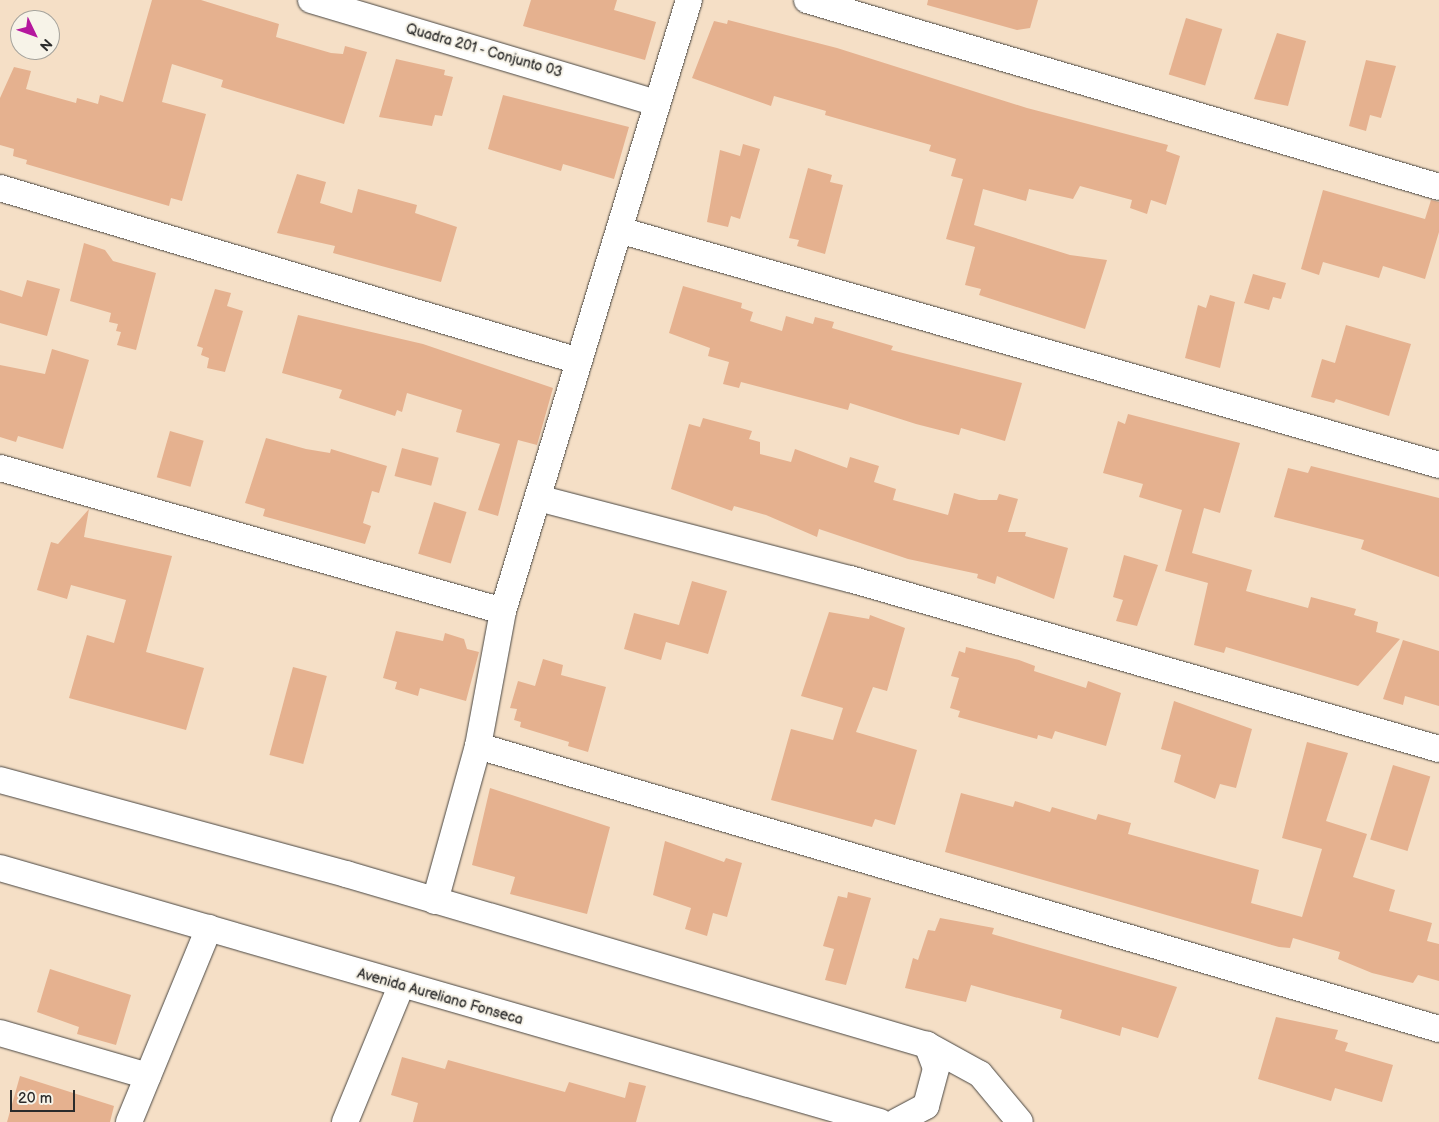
<!DOCTYPE html>
<html>
<head>
<meta charset="utf-8">
<style>
	body { margin:0 }
	#map { position:relative; width:1439px; height:1122px; overflow:hidden; background:#f5dfc6; font-family:"Balsamiq Sans",sans-serif }
	div>[style] { position:absolute }
	[style*='--x'] { left:calc(var(--x)*1px); top:calc(var(--y)*1px); width:calc(var(--w)*1px); rotate:calc(var(--a)*1deg) }
	.building>* { inset:0; background:#e5b18f; transform-origin:0 0 }
	.roads { filter:drop-shadow(0 0 1px #494642) drop-shadow(0 0 1px #494642) }
	.street>* { height:26px; margin:-13px; padding:0 13px; transform-origin:13px; border-radius:13px; background:#fff }
	span { translate:-50% -50%; white-space:nowrap; text-align:center; line-height:1.15; -webkit-text-stroke:4px #f7f3e8; paint-order:stroke }
	.street-label { font-size:14px; color:#2b2b2b }
	.north { position:absolute; left:10px; top:10px; width:50px; height:50px; box-sizing:border-box; background:#f7f3e8; border:1px solid #a5a39c; border-radius:50%; rotate:132deg; font-size:14px; font-weight:700; line-height:20px; text-align:center; color:#2b2b2b }
	.north::after { content:''; display:block; margin:auto; width:18px; height:22px; background:#b5179e; clip-path:polygon(50% 0,100% 100%,50% 72%,0 100%) }
	.scale { position:absolute; left:10px; top:1090px; width:65px; height:22px; box-sizing:border-box; border:2px solid #2b2b2b; border-top:0; padding-left:6px; font-size:15px; line-height:18px; white-space:nowrap; color:#2b2b2b; -webkit-text-stroke:4px #f7f3e8; paint-order:stroke }
</style>
</head>
<body>
<div id="map">
	<div class="building">
		<div style="clip-path:polygon(152px 0,201px 0,279px 24px,276px 37px,331px 53px,343px 54px,345px 46px,367px 52px,344px 124px,221px 87px,223px 80px,172px 64px,162px 102px,206px 114px,182px 201px,171px 198px,169px 206px,26px 164px,27px 160px,13px 156px,14px 149px,0 145px,0 98px,14px 67px,31px 71px,26px 89px,76px 103px,77px 98px,98px 104px,100px 95px,123px 102px)"></div>
		<div style="clip-path:polygon(531px 0,617px 0,614px 10px,656px 22px,645px 60px,523px 26px)"></div>
		<div style="clip-path:polygon(928px 0,1038px 0,1030px 28px,1017px 30px,927px 5px)"></div>
		<div style="left:1186px;top:18px;width:38px;height:59px;rotate:17deg"></div>
		<div style="clip-path:polygon(728px 20px,837px 48px,1027px 108px,1168px 145px,1166px 151px,1180px 156px,1166px 205px,1151px 200px,1147px 214px,1130px 208px,1132px 200px,1080px 186px,1073px 199px,1029px 189px,1026px 201px,983px 189px,974px 225px,1070px 255px,1107px 260px,1085px 329px,979px 295px,981px 289px,965px 285px,975px 247px,946px 239px,963px 179px,951px 176px,956px 159px,929px 151px,931px 145px,825px 115px,826px 111px,774px 96px,771px 106px,692px 78px,714px 21px,727px 24px)"></div>
		<div style="clip-path:polygon(1277px 33px,1306px 41px,1288px 106px,1254px 99px)"></div>
		<div style="clip-path:polygon(396px 59px,445px 70px,444px 75px,453px 77px,442px 116px,435px 115px,432px 126px,379px 117px)"></div>
		<div style="clip-path:polygon(1366px 60px,1396px 66px,1381px 118px,1370px 115px,1366px 131px,1349px 126px)"></div>
		<div style="clip-path:polygon(503px 95px,629px 127px,614px 179px,563px 164px,561px 171px,488px 149px)"></div>
		<div style="clip-path:polygon(743px 144px,760px 149px,740px 219px,731px 216px,728px 227px,707px 222px,720px 150px,740px 156px)"></div>
		<div style="clip-path:polygon(808px 168px,832px 175px,830px 182px,843px 185px,825px 254px,797px 246px,799px 240px,789px 238px)"></div>
		<div style="clip-path:polygon(297px 174px,326px 182px,320px 203px,352px 213px,358px 189px,417px 205px,415px 213px,457px 227px,441px 282px,333px 253px,335px 246px,277px 233px)"></div>
		<div style="clip-path:polygon(1323px 190px,1425px 219px,1431px 200px,1439px 202px,1439px 232px,1425px 279px,1383px 266px,1379px 278px,1323px 262px,1319px 275px,1301px 269px)"></div>
		<div style="clip-path:polygon(84px 243px,105px 250px,113px 261px,156px 273px,136px 350px,117px 345px,121px 332px,116px 331px,118px 324px,109px 322px,111px 313px,70px 301px)"></div>
		<div style="clip-path:polygon(1253px 274px,1286px 283px,1281px 299px,1273px 297px,1269px 310px,1244px 303px)"></div>
		<div style="clip-path:polygon(27px 280px,60px 289px,47px 336px,0 323px,0 290px,22px 297px)"></div>
		<div style="clip-path:polygon(683px 286px,742px 303px,741px 308px,753px 312px,750px 321px,782px 331px,786px 316px,813px 324px,815px 317px,834px 322px,832px 328px,893px 346px,891px 350px,1022px 383px,1005px 441px,961px 428px,959px 435px,916px 424px,850px 403px,848px 410px,741px 382px,739px 388px,723px 384px,729px 362px,708px 356px,710px 348px,669px 333px)"></div>
		<div style="clip-path:polygon(215px 289px,231px 293px,227px 306px,243px 311px,225px 372px,207px 368px,209px 358px,201px 355px,203px 348px,197px 346px)"></div>
		<div style="clip-path:polygon(1210px 295px,1235px 302px,1220px 368px,1185px 358px,1198px 305px,1206px 308px)"></div>
		<div style="clip-path:polygon(298px 315px,423px 344px,553px 388px,537px 445px,518px 440px,498px 516px,478px 510px,500px 444px,456px 432px,462px 410px,407px 393px,402px 412px,397px 410px,395px 416px,339px 398px,342px 390px,282px 373px)"></div>
		<div style="clip-path:polygon(1346px 325px,1411px 344px,1389px 416px,1336px 399px,1334px 403px,1311px 397px,1322px 359px,1335px 363px)"></div>
		<div style="clip-path:polygon(52px 349px,89px 360px,63px 449px,18px 436px,16px 442px,0 437px,0 365px,45px 374px)"></div>
		<div style="clip-path:polygon(1128px 414px,1240px 443px,1220px 513px,1204px 508px,1192px 553px,1252px 570px,1246px 591px,1308px 608px,1311px 597px,1356px 609px,1354px 615px,1378px 622px,1376px 632px,1400px 639px,1358px 686px,1226px 647px,1224px 653px,1194px 645px,1208px 583px,1165px 571px,1182px 510px,1139px 497px,1143px 484px,1103px 473px,1118px 421px,1125px 424px)"></div>
		<div style="clip-path:polygon(703px 418px,752px 431px,749px 439px,760px 442px,760px 454px,791px 462px,795px 449px,847px 468px,850px 457px,879px 466px,874px 482px,896px 489px,893px 500px,948px 515px,954px 493px,979px 500px,997px 500px,999px 494px,1018px 499px,1008px 532px,1026px 532px,1025px 536px,1068px 548px,1054px 599px,997px 576px,995px 584px,977px 578px,978px 574px,908px 559px,819px 529px,817px 537px,766px 515px,734px 506px,732px 511px,671px 489px,689px 424px,700px 427px)"></div>
		<div style="left:170px;top:431px;width:35px;height:48px;rotate:16deg"></div>
		<div style="clip-path:polygon(266px 438px,306px 449px,330px 453px,331px 449px,387px 466px,379px 493px,372px 491px,363px 523px,371px 526px,365px 544px,263px 516px,265px 509px,245px 503px)"></div>
		<div style="left:402px;top:448px;width:38px;height:29px;rotate:15deg"></div>
		<div style="clip-path:polygon(1311px 466px,1439px 498px,1439px 577px,1361px 549px,1364px 540px,1274px 517px,1288px 468px,1308px 473px)"></div>
		<div style="left:434px;top:502px;width:34px;height:54px;rotate:17deg"></div>
		<div style="clip-path:polygon(89px 509px,84px 537px,172px 556px,146px 652px,204px 668px,186px 730px,69px 698px,87px 635px,114px 643px,126px 600px,71px 585px,67px 599px,37px 590px,51px 542px,58px 544px)"></div>
		<div style="clip-path:polygon(1124px 555px,1158px 565px,1137px 626px,1116px 621px,1123px 600px,1113px 597px)"></div>
		<div style="clip-path:polygon(692px 581px,727px 591px,708px 654px,666px 642px,661px 660px,624px 649px,634px 613px,679px 625px)"></div>
		<div style="clip-path:polygon(829px 612px,869px 619px,870px 615px,905px 628px,887px 691px,873px 687px,856px 732px,917px 750px,895px 825px,875px 819px,872px 827px,771px 800px,791px 729px,833px 740px,843px 708px,801px 696px)"></div>
		<div style="clip-path:polygon(396px 631px,443px 641px,445px 633px,464px 639px,467px 649px,479px 652px,466px 701px,420px 688px,418px 696px,395px 689px,397px 682px,383px 678px)"></div>
		<div style="clip-path:polygon(1403px 640px,1439px 651px,1439px 706px,1405px 696px,1403px 705px,1383px 699px)"></div>
		<div style="clip-path:polygon(966px 647px,1019px 660px,1035px 666px,1034px 671px,1086px 688px,1088px 681px,1121px 693px,1106px 746px,1055px 731px,1052px 739px,1038px 735px,1037px 739px,958px 717px,960px 711px,950px 708px,959px 678px,951px 676px,959px 651px,965px 653px)"></div>
		<div style="clip-path:polygon(543px 659px,563px 665px,561px 675px,606px 687px,588px 752px,568px 746px,569px 742px,520px 727px,521px 722px,514px 720px,517px 709px,510px 708px,518px 681px,535px 686px)"></div>
		<div style="left:293px;top:667px;width:35px;height:91px;rotate:15deg"></div>
		<div style="clip-path:polygon(1174px 701px,1252px 729px,1236px 788px,1220px 784px,1215px 799px,1174px 782px,1181px 755px,1161px 749px)"></div>
		<div style="clip-path:polygon(1307px 742px,1348px 753px,1326px 821px,1367px 834px,1353px 877px,1395px 890px,1389px 911px,1432px 923px,1427px 941px,1439px 944px,1439px 981px,1418px 975px,1413px 983px,1372px 973px,1338px 959px,1340px 952px,1293px 938px,1290px 948px,1279px 947px,945px 852px,961px 793px,1013px 807px,1015px 801px,1050px 812px,1052px 807px,1096px 820px,1098px 814px,1131px 823px,1128px 834px,1259px 870px,1251px 903px,1302px 917px,1322px 849px,1282px 838px)"></div>
		<div style="left:1393px;top:765px;width:39px;height:78px;rotate:17deg"></div>
		<div style="clip-path:polygon(490px 788px,610px 827px,587px 914px,510px 894px,515px 877px,472px 865px)"></div>
		<div style="clip-path:polygon(665px 841px,724px 862px,726px 858px,742px 863px,727px 917px,713px 913px,707px 936px,685px 929px,691px 908px,653px 895px)"></div>
		<div style="clip-path:polygon(848px 892px,871px 898px,846px 985px,825px 980px,834px 949px,823px 946px,838px 896px,847px 898px)"></div>
		<div style="clip-path:polygon(940px 918px,994px 928px,992px 934px,1177px 987px,1158px 1038px,1122px 1027px,1120px 1036px,1060px 1018px,1062px 1010px,971px 985px,966px 1002px,905px 988px,913px 958px,918px 960px,928px 930px,935px 931px)"></div>
		<div style="clip-path:polygon(50px 969px,131px 995px,116px 1045px,77px 1034px,79px 1027px,37px 1012px)"></div>
		<div style="clip-path:polygon(1276px 1017px,1338px 1030px,1335px 1039px,1348px 1043px,1345px 1051px,1393px 1065px,1382px 1102px,1335px 1088px,1331px 1101px,1258px 1079px)"></div>
		<div style="clip-path:polygon(402px 1057px,445px 1069px,448px 1060px,565px 1092px,569px 1082px,625px 1098px,629px 1082px,646px 1086px,636px 1122px,413px 1122px,418px 1103px,391px 1095px)"></div>
		<div style="clip-path:polygon(20px 1076px,114px 1106px,110px 1122px,7px 1122px)"></div>
	</div>
	<div class="roads">
		<div class="street">
			<div style="--x:311;--y:0;--w:361;--a:16.6"></div>
			<div style="--x:807;--y:0;--w:659;--a:16.48"></div>
			<div style="--x:0;--y:188;--w:604;--a:16.64"></div>
			<div style="--x:619;--y:230;--w:853;--a:15.99"></div>
			<div style="--x:0;--y:468;--w:523;--a:15.87"></div>
			<div style="--x:538;--y:498;--w:322;--a:14.6"></div>
			<div style="--x:850;--y:579;--w:613;--a:16.1"></div>
			<div style="--x:478;--y:746;--w:1002;--a:16.41"></div>
			<div style="--x:0;--y:780;--w:359;--a:15.2"></div>
			<div style="--x:346;--y:874;--w:606;--a:16.4"></div>
			<div style="--x:927;--y:1045;--w:60;--a:28.7"></div>
			<div style="--x:980;--y:1074;--w:62;--a:50.2"></div>
			<div style="--x:0;--y:868;--w:916;--a:16.1"></div>
			<div style="--x:435;--y:901;--w:161;--a:-74.5"></div>
			<div style="--x:478;--y:746;--w:137;--a:-79.5"></div>
			<div style="--x:503;--y:611;--w:639;--a:-73.07"></div>
			<div style="--x:0;--y:1033;--w:154;--a:16.2"></div>
			<div style="--x:129;--y:1122;--w:210;--a:-67.6"></div>
			<div style="--x:345;--y:1122;--w:147;--a:-67.6"></div>
			<div style="--x:896;--y:1122;--w:34;--a:-28"></div>
			<div style="--x:926;--y:1106;--w:39;--a:-75"></div>
			<div style="--x:936;--y:1068;--w:25;--a:-111"></div>
		</div>
	</div>
	<div class="street-label">
		<span style="left:484px;top:51px;rotate:16deg">Quadra 201 - Conjunto 03</span>
		<span style="left:440px;top:997px;rotate:16deg">Avenida Aureliano Fonseca</span>
	</div>
	<div class="north">N</div>
	<div class="scale">20 m</div>
</div>
</body>
</html>
